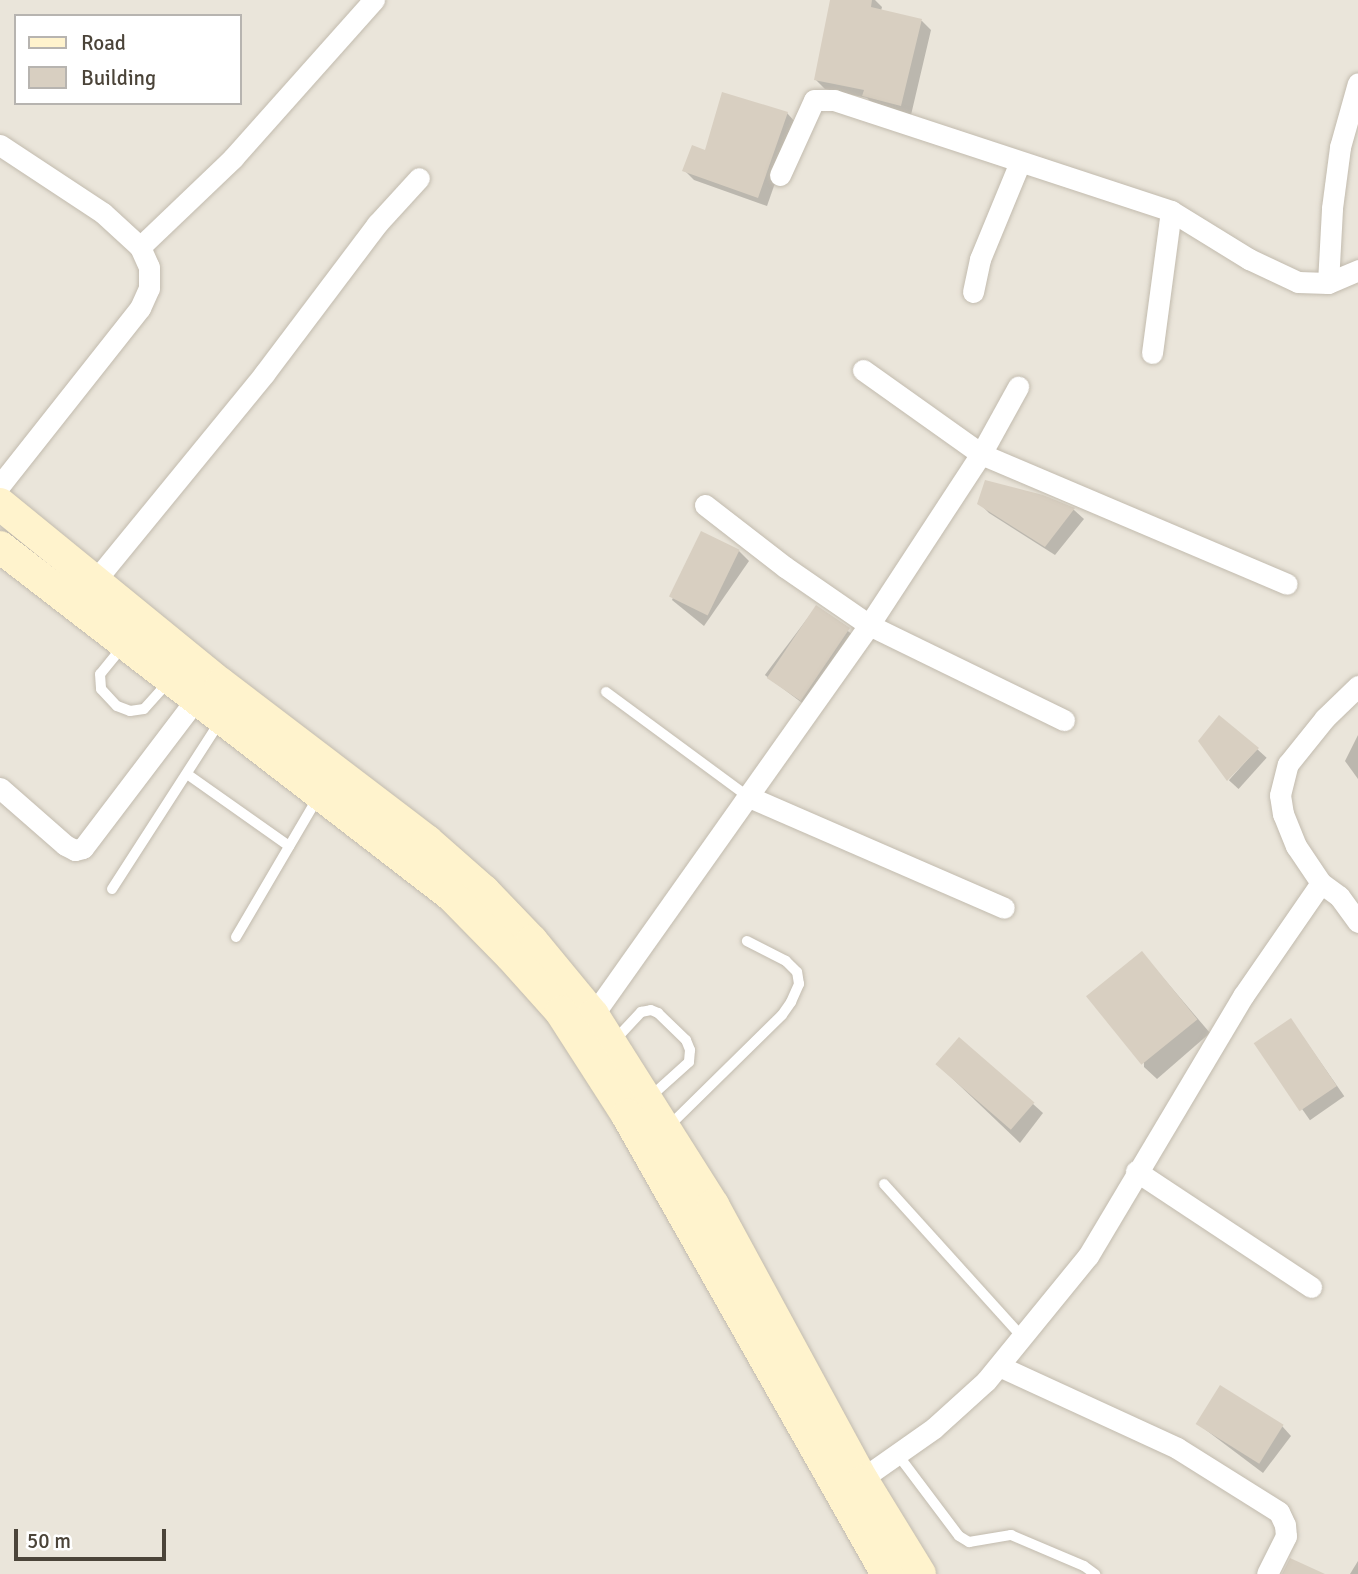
<!DOCTYPE html>
<html>
<head>
<meta charset="utf-8">
<style>
	body { margin:0 }
	#map { position:relative; width:1358px; height:1574px; overflow:hidden; background:#f6f3ec; font-family:Signika,sans-serif }
	div>[style] { position:absolute }
	[style*='--x'] { left:calc(var(--x)*1px); top:calc(var(--y)*1px); width:calc(var(--w)*1px); rotate:calc(var(--a)*1deg) }
	.residential>* { inset:0; background:#eae5da }
	.shadow>* { inset:0; background:#0003; transform-origin:0 0 }
	.building>* { inset:0; background:#d8cfc1; transform-origin:0 0 }
	.roads { filter:drop-shadow(0 0 2px #c2bbae) drop-shadow(0 0 2px #c2bbae) }
	.lane>* { height:10px; margin:-5px; padding:0 5px; transform-origin:5px; border-radius:5px; background:#fff }
	.street>* { height:21px; margin:-10.5px; padding:0 10.5px; transform-origin:10.5px; border-radius:10.5px; background:#fff }
	.secondary>* { height:32px; margin:-16px; padding:0 16px; transform-origin:16px; border-radius:16px; background:#fff3cd }
	span { translate:-50% -50%; white-space:nowrap; text-align:center; line-height:1.15; -webkit-text-stroke:5px #fff; paint-order:stroke }
	.legend { position:absolute; left:14px; top:14px; width:228px; height:91px; box-sizing:border-box; background:#fff; border:2px solid #b7b4b0; margin:0; padding:9px 12px; list-style:none; font-size:21px; color:#4b4439 }
	.legend li { display:flex; align-items:center; gap:14px; height:35px }
	.legend b { width:35px; border:2px solid #b7b4b0 }
	.scale { position:absolute; left:14px; top:1529px; width:152px; height:32px; box-sizing:border-box; border:4px solid #4b4439; border-top:0; padding-left:9px; font-size:21px; line-height:24px; white-space:nowrap; color:#4b4439; -webkit-text-stroke:5px #fff; paint-order:stroke }
</style>
</head>
<body>
<div id="map">
	<div class="residential">
		<div style="clip-path:polygon(evenodd,0 0,1358px 0,1358px 1574px,0 1574px,0 0,16px 16px,240px 16px,240px 103px,16px 103px,16px 16px)"></div>
	</div>
	<div class="shadow">
		<div style="clip-path:polygon(832px 0,875px 0,882px 7px,881px 11px,922px 21px,931px 30px,911px 115px,874px 105px,867px 98px,825px 89px,816px 80px)"></div>
		<div style="clip-path:polygon(787px 113px,796px 123px,767px 206px,694px 180px,684px 170px,706px 152px)"></div>
		<div style="clip-path:polygon(1042px 496px,1074px 510px,1084px 519px,1055px 555px,989px 513px,979px 503px)"></div>
		<div style="clip-path:polygon(702px 533px,739px 551px,749px 561px,704px 626px,672px 600px)"></div>
		<div style="left:816px;top:607px;width:53px;height:85px;rotate:37deg"></div>
		<div style="clip-path:polygon(1358px 735px,1358px 779px,1345px 761px)"></div>
		<div style="left:1257px;top:749px;width:13px;height:42px;rotate:42deg"></div>
		<div style="clip-path:polygon(1142px 953px,1210px 1033px,1157px 1079px,1144px 1067px)"></div>
		<div style="left:1291px;top:1020px;width:93px;height:42px;rotate:55deg"></div>
		<div style="clip-path:polygon(936px 1063px,1033px 1104px,1043px 1113px,1020px 1143px)"></div>
		<div style="clip-path:polygon(1198px 1424px,1282px 1426px,1291px 1436px,1263px 1473px)"></div>
		<div style="clip-path:polygon(1358px 1561px,1358px 1574px,1350px 1574px)"></div>
	</div>
	<div class="building">
		<div style="clip-path:polygon(830px 0,872px 0,871px 7px,922px 19px,901px 106px,862px 96px,864px 90px,814px 80px)"></div>
		<div style="clip-path:polygon(722px 92px,788px 112px,758px 198px,682px 171px,692px 145px,705px 150px)"></div>
		<div style="clip-path:polygon(985px 480px,1043px 495px,1075px 508px,1045px 547px,977px 504px)"></div>
		<div style="left:701px;top:531px;width:43px;height:73px;rotate:26deg"></div>
		<div style="left:816px;top:605px;width:41px;height:88px;rotate:34deg"></div>
		<div style="clip-path:polygon(1219px 715px,1259px 748px,1227px 781px,1198px 741px)"></div>
		<div style="left:1142px;top:951px;width:88px;height:72px;rotate:51deg"></div>
		<div style="left:1291px;top:1018px;width:82px;height:45px;rotate:56deg"></div>
		<div style="left:959px;top:1037px;width:100px;height:36px;rotate:41deg"></div>
		<div style="left:1220px;top:1385px;width:75px;height:46px;rotate:32deg"></div>
		<div style="clip-path:polygon(1290px 1558px,1325px 1574px,1282px 1574px)"></div>
	</div>
	<div class="roads">
		<div class="lane">
			<div style="--x:123;--y:646;--w:36;--a:129"></div>
			<div style="--x:100;--y:674;--w:15;--a:86"></div>
			<div style="--x:101;--y:689;--w:23;--a:47"></div>
			<div style="--x:117;--y:706;--w:14;--a:21"></div>
			<div style="--x:130;--y:711;--w:14;--a:-8"></div>
			<div style="--x:144;--y:709;--w:38;--a:-48"></div>
			<div style="--x:606;--y:692;--w:175;--a:36.4"></div>
			<div style="--x:187;--y:774;--w:125;--a:35.2"></div>
			<div style="--x:112;--y:889;--w:201;--a:-57.2"></div>
			<div style="--x:236;--y:937;--w:162;--a:-59.6"></div>
			<div style="--x:614;--y:1041;--w:40;--a:-47"></div>
			<div style="--x:641;--y:1012;--w:10;--a:-11"></div>
			<div style="--x:651;--y:1010;--w:8;--a:23"></div>
			<div style="--x:658;--y:1013;--w:39;--a:44"></div>
			<div style="--x:686;--y:1040;--w:11;--a:68"></div>
			<div style="--x:690;--y:1050;--w:12;--a:95"></div>
			<div style="--x:689;--y:1062;--w:54;--a:138"></div>
			<div style="--x:667;--y:1128;--w:161;--a:-44.5"></div>
			<div style="--x:782;--y:1015;--w:16;--a:-55"></div>
			<div style="--x:791;--y:1002;--w:20;--a:-66"></div>
			<div style="--x:799;--y:984;--w:12;--a:-99"></div>
			<div style="--x:797;--y:972;--w:16;--a:-135"></div>
			<div style="--x:786;--y:961;--w:44;--a:-152.9"></div>
			<div style="--x:884;--y:1184;--w:207;--a:47.9"></div>
			<div style="--x:898;--y:1455;--w:101;--a:53"></div>
			<div style="--x:959;--y:1536;--w:12;--a:31"></div>
			<div style="--x:969;--y:1542;--w:43;--a:-9.5"></div>
			<div style="--x:1011;--y:1535;--w:79;--a:23"></div>
			<div style="--x:1084;--y:1566;--w:14;--a:36"></div>
		</div>
		<div class="street">
			<div style="--x:0;--y:145;--w:123;--a:33.4"></div>
			<div style="--x:103;--y:213;--w:50;--a:42.6"></div>
			<div style="--x:140;--y:247;--w:22;--a:66"></div>
			<div style="--x:149;--y:267;--w:21;--a:90"></div>
			<div style="--x:149;--y:288;--w:22;--a:114"></div>
			<div style="--x:140;--y:308;--w:226;--a:128.3"></div>
			<div style="--x:780;--y:175;--w:82;--a:-65.6"></div>
			<div style="--x:814;--y:100;--w:20;--a:0"></div>
			<div style="--x:834;--y:100;--w:355;--a:18.2"></div>
			<div style="--x:1171;--y:211;--w:92;--a:31.6"></div>
			<div style="--x:1249;--y:259;--w:54;--a:25.1"></div>
			<div style="--x:1298;--y:282;--w:30;--a:2"></div>
			<div style="--x:1328;--y:283;--w:33;--a:-23"></div>
			<div style="--x:140;--y:247;--w:129;--a:-43.7"></div>
			<div style="--x:233;--y:158;--w:212;--a:-48.3"></div>
			<div style="--x:1328;--y:283;--w:75;--a:-86.9"></div>
			<div style="--x:1332;--y:208;--w:62;--a:-82.5"></div>
			<div style="--x:1340;--y:147;--w:66;--a:-74.3"></div>
			<div style="--x:973;--y:292;--w:34;--a:-78"></div>
			<div style="--x:980;--y:259;--w:105;--a:-67.6"></div>
			<div style="--x:1152;--y:353;--w:143;--a:-82.4"></div>
			<div style="--x:863;--y:370;--w:145;--a:35.4"></div>
			<div style="--x:981;--y:454;--w:332;--a:23"></div>
			<div style="--x:705;--y:505;--w:101;--a:37.8"></div>
			<div style="--x:785;--y:567;--w:102;--a:34.6"></div>
			<div style="--x:869;--y:625;--w:217;--a:26"></div>
			<div style="--x:94;--y:582;--w:269;--a:-50.7"></div>
			<div style="--x:264;--y:374;--w:188;--a:-53"></div>
			<div style="--x:377;--y:224;--w:62;--a:-47.6"></div>
			<div style="--x:0;--y:788;--w:86;--a:41.2"></div>
			<div style="--x:65;--y:845;--w:11;--a:27"></div>
			<div style="--x:75;--y:850;--w:8;--a:-14"></div>
			<div style="--x:83;--y:848;--w:188;--a:-52.8"></div>
			<div style="--x:747;--y:796;--w:280;--a:23.5"></div>
			<div style="--x:1321;--y:883;--w:22;--a:36"></div>
			<div style="--x:1339;--y:896;--w:32;--a:54"></div>
			<div style="--x:593;--y:1015;--w:478;--a:-54.7"></div>
			<div style="--x:869;--y:625;--w:204;--a:-56.8"></div>
			<div style="--x:981;--y:454;--w:77;--a:-61.1"></div>
			<div style="--x:1136;--y:1171;--w:210;--a:33.5"></div>
			<div style="--x:999;--y:1366;--w:196;--a:24.7"></div>
			<div style="--x:1177;--y:1448;--w:120;--a:32.1"></div>
			<div style="--x:1279;--y:1512;--w:14;--a:65"></div>
			<div style="--x:1285;--y:1525;--w:11;--a:85"></div>
			<div style="--x:1286;--y:1536;--w:42;--a:116.6"></div>
			<div style="--x:853;--y:1485;--w:99;--a:-35.1"></div>
			<div style="--x:934;--y:1428;--w:70;--a:-42.1"></div>
			<div style="--x:986;--y:1381;--w:161;--a:-50.8"></div>
			<div style="--x:1088;--y:1256;--w:303;--a:-59.2"></div>
			<div style="--x:1243;--y:996;--w:137;--a:-55.4"></div>
			<div style="--x:1321;--y:883;--w:45;--a:-124"></div>
			<div style="--x:1296;--y:846;--w:35;--a:-112"></div>
			<div style="--x:1283;--y:814;--w:19;--a:-99"></div>
			<div style="--x:1280;--y:795;--w:32;--a:-76"></div>
			<div style="--x:1288;--y:764;--w:59;--a:-51.2"></div>
			<div style="--x:1325;--y:718;--w:46;--a:-44.1"></div>
		</div>
		<div class="secondary">
			<div style="--x:0;--y:504;--w:285;--a:39.2"></div>
			<div style="--x:221;--y:684;--w:259;--a:37.3"></div>
			<div style="--x:427;--y:841;--w:76;--a:41.3"></div>
			<div style="--x:484;--y:891;--w:69;--a:46.2"></div>
			<div style="--x:532;--y:941;--w:96;--a:50.5"></div>
			<div style="--x:593;--y:1015;--w:225;--a:57.7"></div>
			<div style="--x:713;--y:1205;--w:314;--a:61.5"></div>
			<div style="--x:863;--y:1481;--w:109;--a:58.5"></div>
			<div style="--x:0;--y:547;--w:571;--a:37.67"></div>
			<div style="--x:452;--y:896;--w:84;--a:45.5"></div>
			<div style="--x:511;--y:956;--w:75;--a:48.2"></div>
			<div style="--x:561;--y:1012;--w:122;--a:57.3"></div>
			<div style="--x:627;--y:1115;--w:528;--a:60.47"></div>
		</div>
	</div>
	<ul class="legend">
	<li><b style="height:9px;background:#fff3cd"></b>Road</li>
	<li><b style="height:19px;background:#d8cfc1"></b>Building</li>
	</ul>
	<div class="scale">50 m</div>
</div>
</body>
</html>
